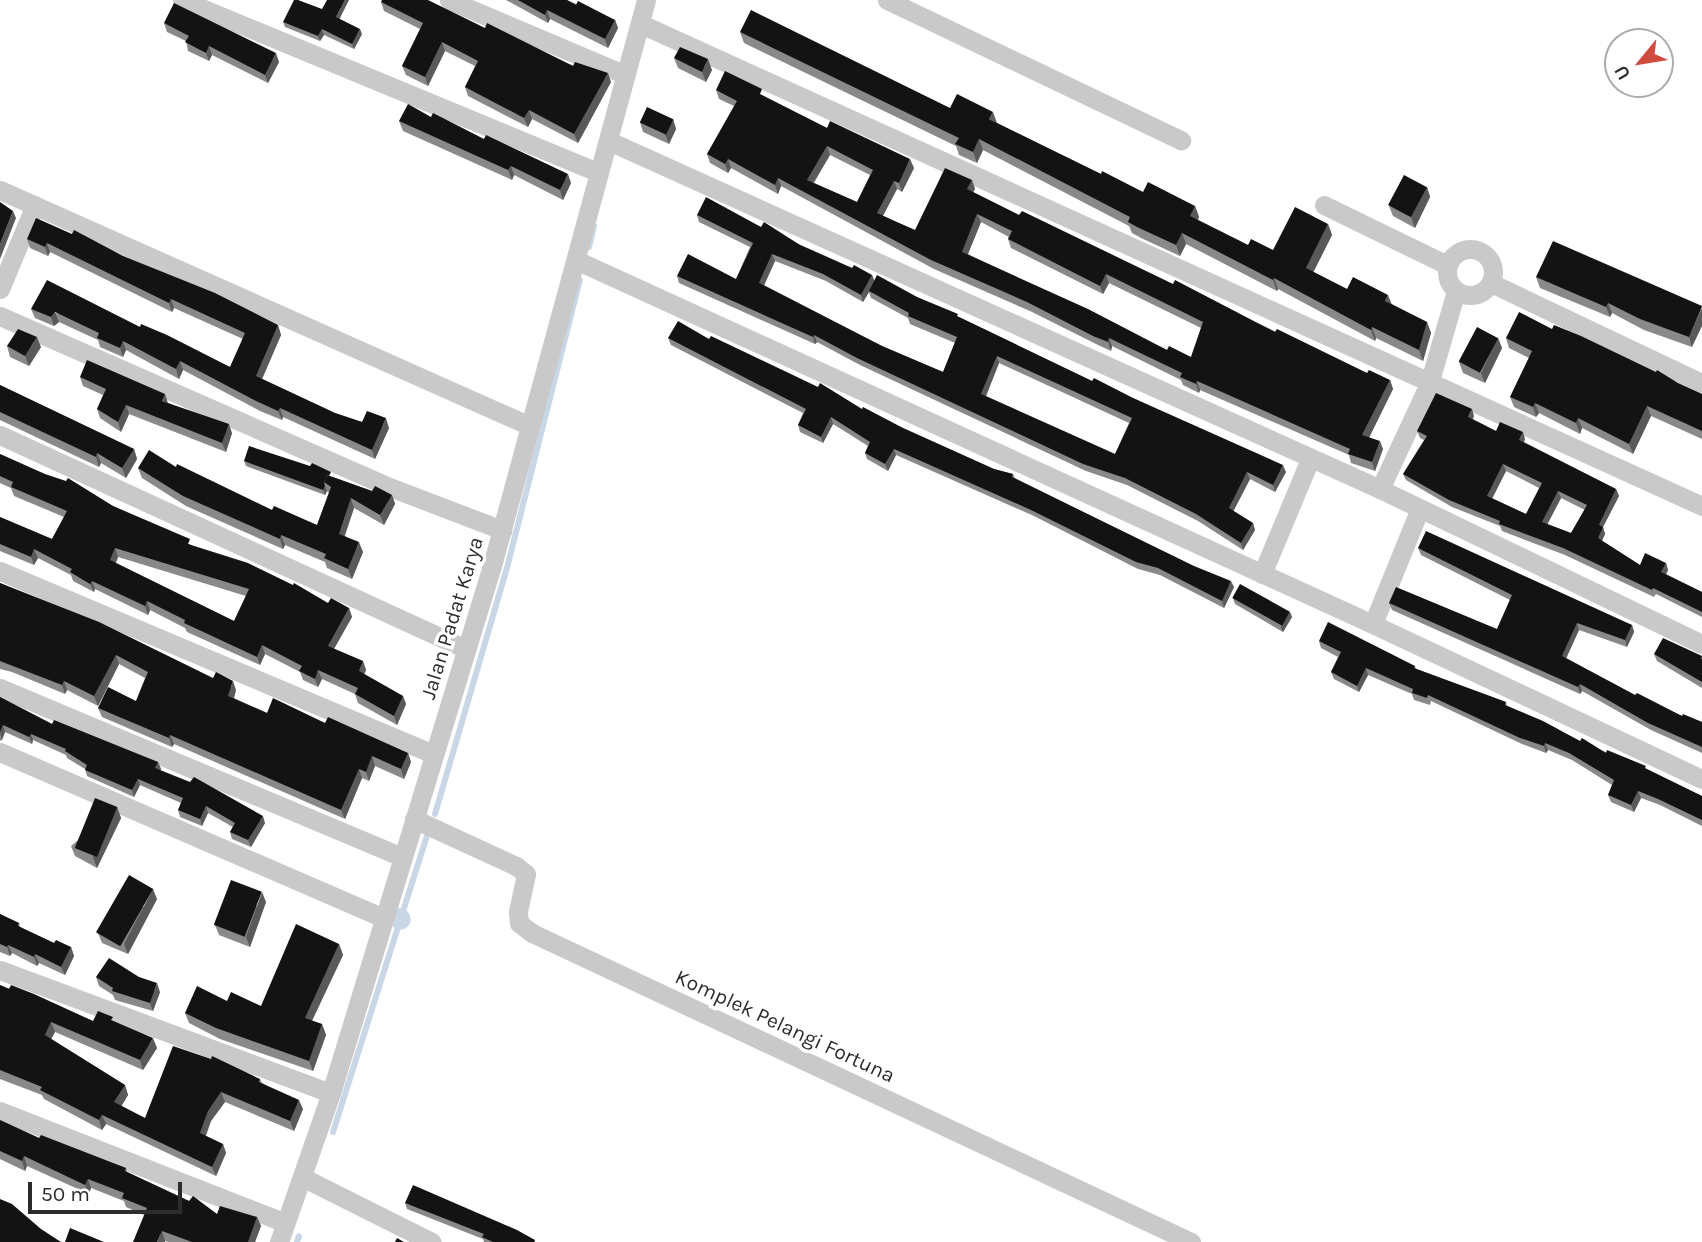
<!DOCTYPE html>
<html>
<head>
<meta charset="utf-8">
<style>
	body { margin:0 }
	#map { position:relative; width:1702px; height:1242px; overflow:hidden; background:#fff; font-family:Karla,sans-serif }
	div>[style] { position:absolute }
	[style*='--x'] { left:calc(var(--x)*1px); top:calc(var(--y)*1px); width:calc(var(--w)*1px); rotate:calc(var(--a)*1deg) }
	.stream>* { height:6px; margin:-3px; padding:0 3px; transform-origin:3px; border-radius:3px; background:#c8d6e6 }
	.canal>* { height:21px; margin:-10.5px; padding:0 10.5px; transform-origin:10.5px; border-radius:10.5px; background:#c8d6e6 }
	.minor>* { height:19px; margin:-9.5px; padding:0 9.5px; transform-origin:9.5px; border-radius:9.5px; background:#c9c9c9 }
	.minor>.ring { margin:-9.5px; padding:0; box-sizing:content-box; background:none; border:19px solid #c9c9c9; border-radius:50% }
	.wall>* { inset:0; background:#898989 }
	.shaded-wall>* { inset:0; background:#5a5a5a }
	.building>* { inset:0; background:#131313; transform-origin:0 0 }
	span { translate:-50% -50%; white-space:nowrap; text-align:center; line-height:1.15; -webkit-text-stroke:7px #fff; paint-order:stroke }
	.street-label { font-size:21px; color:#2c2c2c }
	.north { position:absolute; left:1604px; top:28px; width:70px; height:70px; box-sizing:border-box; background:#fff; border:2px solid #ababab; border-radius:50%; rotate:240deg; font-size:19px; font-weight:700; line-height:28px; text-align:center; color:#2c2c2c }
	.north::after { content:''; display:block; margin:auto; width:24px; height:32px; background:#d14a3f; clip-path:polygon(50% 0,100% 100%,50% 72%,0 100%) }
	.scale { position:absolute; left:28px; top:1182px; width:154px; height:32px; box-sizing:border-box; border:4px solid #2c2c2c; border-top:0; padding-left:9px; font-size:21px; line-height:24px; white-space:nowrap; color:#2c2c2c; -webkit-text-stroke:5px #fff; paint-order:stroke }
</style>
</head>
<body>
<div id="map">
	<div class="stream">
		<div style="--x:589;--y:247;--w:22;--a:-77"></div>
		<div style="--x:435;--y:814;--w:260;--a:-73.7"></div>
		<div style="--x:508;--y:564;--w:293;--a:-75.8"></div>
		<div style="--x:333;--y:1132;--w:312;--a:-72.4"></div>
		<div style="--x:297;--y:1242;--w:6;--a:-72"></div>
	</div>
	<div class="canal">
		<div style="--x:399;--y:918;--w:1;--a:45"></div>
	</div>
	<div class="minor">
		<div style="--x:182;--y:0;--w:451;--a:22.5"></div>
		<div style="--x:449;--y:0;--w:192;--a:23"></div>
		<div style="--x:887;--y:0;--w:326;--a:25.5"></div>
		<div style="--x:641;--y:24;--w:1165;--a:24.43"></div>
		<div style="--x:609;--y:141;--w:846;--a:24.29"></div>
		<div style="--x:1380;--y:489;--w:357;--a:25.7"></div>
		<div style="--x:0;--y:190;--w:580;--a:24"></div>
		<div style="--x:1324;--y:205;--w:137;--a:26"></div>
		<div class="ring" style="left:1447px;top:249px;width:27px;height:27px"></div>
		<div style="--x:576;--y:260;--w:869;--a:24.56"></div>
		<div style="--x:1366;--y:621;--w:371;--a:25.2"></div>
		<div style="--x:1491;--y:283;--w:233;--a:25.4"></div>
		<div style="--x:0;--y:289;--w:91;--a:-67.4"></div>
		<div style="--x:0;--y:316;--w:417;--a:23.7"></div>
		<div style="--x:382;--y:484;--w:129;--a:21"></div>
		<div style="--x:0;--y:435;--w:513;--a:24.67"></div>
		<div style="--x:1380;--y:489;--w:116;--a:-65"></div>
		<div style="--x:1429;--y:384;--w:97;--a:-73.8"></div>
		<div style="--x:0;--y:571;--w:471;--a:22.9"></div>
		<div style="--x:1262;--y:574;--w:125;--a:-67.3"></div>
		<div style="--x:1373;--y:624;--w:125;--a:-67.9"></div>
		<div style="--x:0;--y:688;--w:437;--a:22.8"></div>
		<div style="--x:0;--y:752;--w:418;--a:23.4"></div>
		<div style="--x:414;--y:819;--w:112;--a:24.7"></div>
		<div style="--x:516;--y:866;--w:13;--a:39"></div>
		<div style="--x:526;--y:874;--w:39;--a:102"></div>
		<div style="--x:518;--y:912;--w:11;--a:85"></div>
		<div style="--x:519;--y:923;--w:16;--a:38"></div>
		<div style="--x:532;--y:933;--w:728;--a:25.12"></div>
		<div style="--x:0;--y:970;--w:353;--a:20.4"></div>
		<div style="--x:0;--y:1111;--w:304;--a:21.4"></div>
		<div style="--x:302;--y:1177;--w:145;--a:26.6"></div>
		<div style="--x:279;--y:1242;--w:158;--a:-70.8"></div>
		<div style="--x:331;--y:1093;--w:555;--a:-73.03"></div>
		<div style="--x:493;--y:562;--w:582;--a:-74.77"></div>
	</div>
	<div class="wall">
		<div style="clip-path:polygon(506px 0,567px 0,615px 20px,618px 28px,608px 48px,550px 19px,548px 23px)"></div>
		<div style="clip-path:polygon(381px 2px,485px 28px,611px 82px,578px 143px,532px 119px,528px 127px,468px 96px,465px 87px,475px 66px,445px 51px,428px 86px,406px 75px,402px 66px,420px 29px,384px 11px)"></div>
		<div style="clip-path:polygon(283px 22px,362px 34px,354px 49px,324px 35px,320px 41px,285px 27px)"></div>
		<div style="clip-path:polygon(164px 23px,279px 62px,268px 83px,212px 55px,209px 61px,188px 51px,186px 41px,167px 32px)"></div>
		<div style="clip-path:polygon(740px 32px,950px 108px,996px 123px,1101px 174px,1143px 192px,1195px 206px,1199px 217px,1198px 220px,1248px 245px,1273px 250px,1328px 224px,1332px 235px,1313px 272px,1347px 289px,1392px 304px,1427px 322px,1431px 333px,1423px 361px,1376px 338px,1375px 341px,1278px 289px,1277px 291px,1186px 244px,1180px 256px,1141px 238px,1132px 233px,1129px 226px,983px 150px,977px 163px,959px 155px,956px 146px,744px 43px)"></div>
		<div style="clip-path:polygon(674px 58px,712px 70px,706px 82px,678px 68px)"></div>
		<div style="clip-path:polygon(evenodd,716px 90px,765px 97px,827px 128px,914px 168px,902px 192px,897px 189px,883px 216px,915px 230px,972px 180px,975px 189px,973px 192px,1019px 215px,1367px 373px,1390px 380px,1393px 389px,1369px 437px,1383px 449px,1375px 471px,1351px 463px,1349px 455px,1200px 390px,1199px 393px,1183px 385px,1181px 380px,1112px 346px,1111px 351px,1096px 344px,1030px 311px,934px 269px,781px 186px,778px 194px,731px 168px,728px 173px,710px 163px,707px 154px,734px 106px,719px 99px,716px 90px,830px 155px,870px 175px,857px 202px,814px 183px,830px 155px,716px 90px,981px 222px,1009px 237px,1008px 239px,1011px 248px,1103px 294px,1109px 283px,1201px 328px,1191px 357px,1167px 350px,968px 254px,981px 222px)"></div>
		<div style="clip-path:polygon(431px 117px,571px 183px,563px 200px,514px 175px,512px 180px,403px 131px,399px 121px)"></div>
		<div style="clip-path:polygon(673px 119px,676px 129px,669px 144px,643px 132px,640px 122px)"></div>
		<div style="clip-path:polygon(1427px 187px,1430px 197px,1415px 228px,1393px 216px,1389px 206px)"></div>
		<div style="clip-path:polygon(evenodd,697px 215px,761px 227px,852px 268px,872px 275px,874px 281px,917px 297px,1092px 381px,1133px 398px,1286px 472px,1275px 492px,1250px 479px,1233px 511px,1253px 523px,1255px 530px,1243px 550px,1198px 521px,1127px 485px,1086px 471px,860px 365px,817px 342px,815px 344px,679px 283px,677px 276px,736px 279px,750px 247px,699px 222px,697px 215px,775px 261px,826px 281px,863px 302px,869px 292px,871px 298px,908px 318px,910px 324px,955px 343px,943px 372px,882px 346px,764px 285px,775px 261px,697px 215px,999px 363px,1129px 423px,1115px 454px,986px 396px,999px 363px)"></div>
		<div style="clip-path:polygon(27px 239px,123px 256px,278px 325px,281px 335px,262px 379px,335px 413px,362px 422px,389px 428px,375px 459px,283px 417px,282px 420px,260px 411px,183px 370px,179px 379px,126px 350px,123px 357px,100px 347px,98px 340px,59px 322px,54px 326px,35px 318px,31px 309px,140px 327px,230px 367px,243px 339px,174px 308px,172px 312px,50px 252px,48px 256px,30px 248px)"></div>
		<div style="clip-path:polygon(1536px 277px,1702px 306px,1692px 347px,1644px 330px,1612px 313px,1610px 317px,1540px 288px)"></div>
		<div style="clip-path:polygon(1552px 329px,1702px 394px,1702px 439px,1651px 416px,1633px 454px,1582px 428px,1580px 434px,1539px 413px,1536px 417px,1514px 407px,1510px 397px,1529px 358px,1509px 348px,1506px 338px)"></div>
		<div style="clip-path:polygon(668px 338px,709px 339px,903px 428px,994px 469px,1013px 474px,1015px 478px,1234px 587px,1224px 608px,1160px 575px,1138px 569px,1034px 516px,896px 455px,888px 471px,867px 459px,865px 453px,868px 446px,833px 424px,823px 443px,800px 432px,798px 425px,803px 413px,671px 345px)"></div>
		<div style="clip-path:polygon(1498px 338px,1502px 348px,1485px 383px,1463px 373px,1459px 362px)"></div>
		<div style="clip-path:polygon(7px 346px,41px 347px,29px 366px,10px 357px)"></div>
		<div style="clip-path:polygon(80px 377px,168px 403px,232px 433px,226px 452px,129px 414px,121px 432px,100px 418px,97px 409px,103px 395px,83px 386px)"></div>
		<div style="clip-path:polygon(0 385px,134px 449px,137px 459px,126px 478px,101px 463px,99px 467px,0 420px)"></div>
		<div style="clip-path:polygon(evenodd,1474px 416px,1473px 419px,1496px 431px,1525px 439px,1524px 442px,1616px 489px,1619px 496px,1603px 527px,1605px 534px,1602px 541px,1640px 565px,1666px 563px,1668px 570px,1666px 574px,1702px 592px,1702px 617px,1656px 594px,1654px 597px,1565px 555px,1502px 531px,1500px 526px,1452px 507px,1406px 480px,1403px 474px,1424px 440px,1420px 438px,1417px 431px,1474px 416px,1506px 471px,1539px 488px,1526px 514px,1492px 498px,1506px 471px,1474px 416px,1561px 498px,1585px 510px,1571px 533px,1547px 524px,1561px 498px)"></div>
		<div style="clip-path:polygon(evenodd,0 454px,113px 506px,193px 546px,328px 603px,349px 608px,352px 617px,334px 649px,363px 661px,366px 670px,364px 674px,403px 696px,406px 704px,397px 725px,358px 703px,355px 694px,322px 679px,318px 687px,303px 680px,300px 672px,265px 654px,260px 665px,187px 632px,185px 628px,150px 610px,148px 615px,95px 589px,94px 592px,73px 581px,71px 575px,38px 558px,34px 565px,0 551px,0 517px,52px 539px,64px 517px,14px 496px,11px 488px,0 483px,0 454px,118px 557px,246px 596px,234px 621px,116px 563px,118px 557px)"></div>
		<div style="clip-path:polygon(244px 461px,333px 477px,372px 491px,392px 495px,395px 504px,384px 525px,354px 508px,345px 536px,363px 552px,352px 579px,327px 568px,325px 562px,285px 545px,283px 549px,186px 506px,142px 478px,138px 468px,176px 467px,272px 510px,317px 525px,329px 493px,327px 491px,325px 495px,246px 466px)"></div>
		<div style="clip-path:polygon(1418px 548px,1632px 625px,1634px 632px,1627px 647px,1579px 630px,1566px 658px,1635px 695px,1682px 716px,1702px 722px,1702px 753px,1651px 730px,1582px 691px,1580px 694px,1392px 610px,1389px 603px,1497px 629px,1510px 600px,1421px 555px)"></div>
		<div style="clip-path:polygon(0 583px,236px 690px,234px 698px,267px 713px,325px 723px,408px 753px,411px 762px,404px 779px,375px 766px,369px 781px,362px 778px,345px 819px,174px 744px,172px 747px,102px 717px,98px 708px,136px 701px,145px 678px,119px 664px,98px 706px,67px 690px,65px 694px,12px 672px,0 669px)"></div>
		<div style="clip-path:polygon(1233px 598px,1290px 612px,1292px 617px,1283px 632px,1235px 604px)"></div>
		<div style="clip-path:polygon(1319px 641px,1415px 666px,1416px 669px,1506px 702px,1507px 706px,1580px 741px,1647px 770px,1702px 796px,1702px 826px,1660px 805px,1641px 798px,1634px 812px,1611px 802px,1608px 795px,1612px 785px,1572px 760px,1548px 750px,1546px 753px,1522px 744px,1431px 701px,1430px 705px,1414px 700px,1412px 694px,1368px 675px,1359px 692px,1334px 679px,1331px 672px,1338px 657px,1321px 648px)"></div>
		<div style="clip-path:polygon(1654px 654px,1702px 656px,1702px 688px,1657px 661px)"></div>
		<div style="clip-path:polygon(0 697px,52px 724px,158px 762px,161px 769px,160px 770px,265px 823px,251px 847px,232px 839px,230px 832px,233px 827px,208px 813px,202px 826px,180px 817px,178px 810px,181px 803px,140px 785px,134px 797px,87px 776px,85px 769px,67px 758px,66px 755px,33px 740px,32px 744px,5px 732px,2px 740px,0 741px)"></div>
		<div style="clip-path:polygon(117px 807px,121px 818px,97px 868px,75px 856px,71px 846px)"></div>
		<div style="clip-path:polygon(157px 899px,128px 954px,102px 943px,98px 933px)"></div>
		<div style="clip-path:polygon(266px 902px,250px 947px,219px 935px,215px 925px)"></div>
		<div style="clip-path:polygon(0 914px,19px 923px,20px 927px,54px 943px,71px 947px,74px 956px,65px 975px,39px 963px,37px 966px,12px 953px,10px 956px,0 952px)"></div>
		<div style="clip-path:polygon(339px 944px,343px 955px,312px 1021px,322px 1024px,326px 1035px,313px 1071px,220px 1039px,189px 1023px,185px 1013px,227px 1001px,261px 1006px)"></div>
		<div style="clip-path:polygon(96px 977px,160px 992px,153px 1011px,115px 1000px,113px 995px,99px 986px)"></div>
		<div style="clip-path:polygon(0 985px,93px 1021px,114px 1021px,157px 1048px,143px 1070px,55px 1032px,51px 1039px,125px 1085px,128px 1095px,121px 1106px,145px 1118px,260px 1079px,262px 1083px,303px 1109px,294px 1131px,225px 1102px,211px 1121px,206px 1136px,223px 1144px,226px 1153px,216px 1176px,106px 1124px,102px 1130px,44px 1099px,42px 1095px,0 1079px)"></div>
		<div style="clip-path:polygon(0 1120px,39px 1138px,126px 1168px,127px 1172px,217px 1214px,257px 1217px,261px 1226px,255px 1242px,168px 1242px,165px 1241px,144px 1215px,126px 1207px,124px 1201px,91px 1188px,89px 1194px,27px 1166px,25px 1171px,0 1159px)"></div>
		<div style="clip-path:polygon(405px 1203px,535px 1240px,535px 1242px,484px 1242px,483px 1239px,407px 1209px)"></div>
	</div>
	<div class="shaded-wall">
		<div style="clip-path:polygon(345px 0,349px 0,338px 22px,336px 17px)"></div>
		<div style="clip-path:polygon(547px 10px,550px 19px,548px 23px,545px 15px)"></div>
		<div style="clip-path:polygon(615px 20px,618px 28px,608px 48px,605px 39px)"></div>
		<div style="clip-path:polygon(322px 29px,324px 35px,320px 41px,318px 36px)"></div>
		<div style="clip-path:polygon(360px 29px,362px 34px,354px 49px,352px 44px)"></div>
		<div style="clip-path:polygon(442px 42px,445px 51px,428px 86px,425px 77px)"></div>
		<div style="clip-path:polygon(209px 46px,212px 55px,209px 61px,206px 53px)"></div>
		<div style="clip-path:polygon(276px 53px,279px 62px,268px 83px,265px 75px)"></div>
		<div style="clip-path:polygon(708px 59px,712px 70px,706px 82px,702px 72px)"></div>
		<div style="clip-path:polygon(608px 73px,611px 82px,578px 143px,574px 134px)"></div>
		<div style="clip-path:polygon(529px 110px,532px 119px,528px 127px,524px 118px)"></div>
		<div style="clip-path:polygon(993px 112px,997px 123px,989px 119px)"></div>
		<div style="clip-path:polygon(673px 119px,676px 129px,669px 144px,665px 134px)"></div>
		<div style="clip-path:polygon(979px 139px,983px 150px,977px 163px,973px 152px)"></div>
		<div style="clip-path:polygon(827px 146px,830px 155px,810px 188px,807px 180px)"></div>
		<div style="clip-path:polygon(728px 159px,731px 168px,728px 173px,725px 164px)"></div>
		<div style="clip-path:polygon(910px 159px,914px 168px,902px 192px,899px 183px)"></div>
		<div style="clip-path:polygon(511px 166px,514px 175px,512px 180px,508px 170px)"></div>
		<div style="clip-path:polygon(568px 174px,571px 183px,563px 200px,560px 190px)"></div>
		<div style="clip-path:polygon(778px 178px,781px 186px,778px 194px,775px 185px)"></div>
		<div style="clip-path:polygon(972px 180px,975px 189px,970px 198px,967px 189px)"></div>
		<div style="clip-path:polygon(894px 181px,897px 189px,880px 221px,877px 213px)"></div>
		<div style="clip-path:polygon(1427px 187px,1430px 197px,1415px 228px,1411px 217px)"></div>
		<div style="clip-path:polygon(1195px 206px,1199px 217px,1194px 227px,1190px 216px)"></div>
		<div style="clip-path:polygon(13px 211px,16px 218px,0 259px,0 244px)"></div>
		<div style="clip-path:polygon(977px 214px,981px 222px,965px 261px,962px 252px)"></div>
		<div style="clip-path:polygon(1328px 224px,1332px 235px,1310px 279px,1306px 268px)"></div>
		<div style="clip-path:polygon(1182px 233px,1186px 244px,1180px 256px,1176px 245px)"></div>
		<div style="clip-path:polygon(47px 243px,50px 252px,48px 256px,45px 247px)"></div>
		<div style="clip-path:polygon(772px 254px,775px 261px,762px 290px,759px 283px)"></div>
		<div style="clip-path:polygon(1106px 274px,1109px 283px,1103px 294px,1100px 286px)"></div>
		<div style="clip-path:polygon(872px 275px,875px 282px,863px 302px,861px 295px)"></div>
		<div style="clip-path:polygon(1274px 278px,1278px 289px,1277px 291px,1273px 280px)"></div>
		<div style="clip-path:polygon(1388px 295px,1392px 305px,1385px 301px)"></div>
		<div style="clip-path:polygon(171px 299px,174px 308px,172px 312px,169px 303px)"></div>
		<div style="clip-path:polygon(1608px 303px,1612px 313px,1610px 317px,1606px 307px)"></div>
		<div style="clip-path:polygon(1702px 308px,1702px 326px,1692px 347px,1689px 337px)"></div>
		<div style="clip-path:polygon(55px 312px,59px 322px,54px 326px,51px 317px)"></div>
		<div style="clip-path:polygon(1427px 322px,1431px 333px,1423px 361px,1419px 350px)"></div>
		<div style="clip-path:polygon(278px 325px,281px 335px,259px 386px,256px 376px)"></div>
		<div style="clip-path:polygon(1372px 327px,1376px 338px,1375px 341px,1371px 330px)"></div>
		<div style="clip-path:polygon(814px 335px,817px 342px,815px 344px,813px 337px)"></div>
		<div style="clip-path:polygon(37px 337px,41px 347px,29px 366px,25px 356px)"></div>
		<div style="clip-path:polygon(1109px 338px,1112px 346px,1111px 351px,1108px 342px)"></div>
		<div style="clip-path:polygon(1498px 338px,1502px 348px,1485px 383px,1481px 373px)"></div>
		<div style="clip-path:polygon(123px 341px,126px 350px,123px 357px,120px 348px)"></div>
		<div style="clip-path:polygon(997px 356px,999px 363px,984px 401px,981px 394px)"></div>
		<div style="clip-path:polygon(180px 361px,183px 370px,179px 379px,176px 369px)"></div>
		<div style="clip-path:polygon(1390px 380px,1393px 389px,1366px 444px,1362px 435px)"></div>
		<div style="clip-path:polygon(1197px 381px,1200px 390px,1199px 393px,1196px 384px)"></div>
		<div style="clip-path:polygon(165px 394px,168px 403px,162px 401px)"></div>
		<div style="clip-path:polygon(1535px 403px,1539px 413px,1536px 417px,1533px 407px)"></div>
		<div style="clip-path:polygon(126px 405px,129px 414px,121px 432px,118px 422px)"></div>
		<div style="clip-path:polygon(1647px 406px,1651px 416px,1633px 454px,1629px 444px)"></div>
		<div style="clip-path:polygon(280px 408px,283px 417px,282px 420px,278px 411px)"></div>
		<div style="clip-path:polygon(1472px 409px,1474px 416px,1470px 424px,1468px 417px)"></div>
		<div style="clip-path:polygon(831px 417px,833px 424px,823px 443px,821px 437px)"></div>
		<div style="clip-path:polygon(386px 418px,389px 428px,375px 459px,372px 450px)"></div>
		<div style="clip-path:polygon(1578px 418px,1582px 428px,1580px 434px,1576px 423px)"></div>
		<div style="clip-path:polygon(229px 424px,232px 433px,226px 452px,222px 443px)"></div>
		<div style="clip-path:polygon(1523px 432px,1525px 439px,1522px 447px,1519px 440px)"></div>
		<div style="clip-path:polygon(1380px 441px,1383px 449px,1375px 471px,1372px 462px)"></div>
		<div style="clip-path:polygon(134px 449px,137px 459px,126px 478px,122px 468px)"></div>
		<div style="clip-path:polygon(894px 449px,896px 455px,888px 471px,885px 464px)"></div>
		<div style="clip-path:polygon(97px 453px,101px 463px,99px 467px,96px 457px)"></div>
		<div style="clip-path:polygon(1503px 464px,1506px 471px,1490px 503px,1487px 496px)"></div>
		<div style="clip-path:polygon(1283px 465px,1286px 472px,1275px 492px,1273px 485px)"></div>
		<div style="clip-path:polygon(1247px 472px,1250px 479px,1231px 516px,1229px 508px)"></div>
		<div style="clip-path:polygon(325px 486px,327px 491px,325px 495px,323px 490px)"></div>
		<div style="clip-path:polygon(1616px 489px,1619px 496px,1603px 527px,1605px 534px,1600px 545px,1598px 538px,1599px 525px)"></div>
		<div style="clip-path:polygon(1558px 491px,1561px 498px,1545px 529px,1542px 522px)"></div>
		<div style="clip-path:polygon(392px 495px,395px 504px,384px 525px,380px 515px)"></div>
		<div style="clip-path:polygon(351px 498px,354px 508px,342px 543px,339px 534px)"></div>
		<div style="clip-path:polygon(1253px 523px,1255px 530px,1243px 550px,1241px 543px)"></div>
		<div style="clip-path:polygon(281px 535px,285px 545px,283px 549px,280px 539px)"></div>
		<div style="clip-path:polygon(359px 542px,363px 552px,352px 579px,348px 569px)"></div>
		<div style="clip-path:polygon(115px 548px,118px 557px,113px 569px,110px 560px)"></div>
		<div style="clip-path:polygon(34px 549px,38px 558px,34px 565px,31px 557px)"></div>
		<div style="clip-path:polygon(1666px 563px,1668px 570px,1664px 579px,1661px 572px)"></div>
		<div style="clip-path:polygon(92px 581px,95px 589px,94px 592px,90px 584px)"></div>
		<div style="clip-path:polygon(1231px 581px,1234px 587px,1224px 608px,1222px 601px)"></div>
		<div style="clip-path:polygon(147px 601px,150px 610px,148px 615px,145px 606px)"></div>
		<div style="clip-path:polygon(349px 608px,352px 617px,331px 654px,328px 646px)"></div>
		<div style="clip-path:polygon(1290px 612px,1292px 617px,1283px 632px,1281px 627px)"></div>
		<div style="clip-path:polygon(1577px 623px,1579px 630px,1564px 663px,1562px 656px)"></div>
		<div style="clip-path:polygon(1632px 625px,1634px 632px,1627px 647px,1625px 640px)"></div>
		<div style="clip-path:polygon(262px 645px,265px 654px,260px 665px,257px 657px)"></div>
		<div style="clip-path:polygon(116px 655px,119px 664px,98px 706px,94px 696px)"></div>
		<div style="clip-path:polygon(363px 661px,366px 670px,362px 680px,359px 671px)"></div>
		<div style="clip-path:polygon(1366px 668px,1368px 675px,1359px 692px,1357px 686px)"></div>
		<div style="clip-path:polygon(318px 670px,322px 679px,318px 687px,315px 679px)"></div>
		<div style="clip-path:polygon(64px 681px,67px 690px,65px 694px,62px 685px)"></div>
		<div style="clip-path:polygon(233px 681px,236px 690px,232px 705px,228px 696px)"></div>
		<div style="clip-path:polygon(1580px 684px,1582px 691px,1580px 694px,1578px 687px)"></div>
		<div style="clip-path:polygon(403px 696px,406px 704px,397px 725px,394px 716px)"></div>
		<div style="clip-path:polygon(3px 725px,5px 732px,2px 740px,0 732px)"></div>
		<div style="clip-path:polygon(31px 734px,33px 740px,32px 744px,29px 737px)"></div>
		<div style="clip-path:polygon(170px 735px,174px 744px,172px 747px,169px 738px)"></div>
		<div style="clip-path:polygon(1545px 743px,1548px 750px,1546px 753px,1544px 746px)"></div>
		<div style="clip-path:polygon(408px 753px,411px 762px,404px 779px,401px 769px)"></div>
		<div style="clip-path:polygon(372px 756px,375px 766px,369px 781px,366px 772px)"></div>
		<div style="clip-path:polygon(158px 762px,161px 769px,158px 775px,155px 768px)"></div>
		<div style="clip-path:polygon(359px 769px,362px 778px,345px 819px,341px 810px)"></div>
		<div style="clip-path:polygon(138px 779px,140px 785px,134px 797px,132px 790px)"></div>
		<div style="clip-path:polygon(1638px 791px,1641px 798px,1634px 812px,1631px 805px)"></div>
		<div style="clip-path:polygon(206px 806px,208px 813px,202px 826px,200px 819px)"></div>
		<div style="clip-path:polygon(117px 807px,121px 818px,97px 868px,93px 857px)"></div>
		<div style="clip-path:polygon(263px 816px,265px 823px,251px 847px,248px 840px)"></div>
		<div style="clip-path:polygon(153px 889px,157px 899px,128px 954px,124px 944px)"></div>
		<div style="clip-path:polygon(262px 892px,266px 902px,250px 947px,246px 937px)"></div>
		<div style="clip-path:polygon(339px 944px,343px 955px,308px 1029px,305px 1018px)"></div>
		<div style="clip-path:polygon(8px 945px,12px 953px,10px 956px,7px 947px)"></div>
		<div style="clip-path:polygon(71px 947px,74px 956px,65px 975px,61px 967px)"></div>
		<div style="clip-path:polygon(35px 954px,39px 963px,37px 966px,34px 957px)"></div>
		<div style="clip-path:polygon(157px 983px,160px 992px,153px 1011px,150px 1003px)"></div>
		<div style="clip-path:polygon(51px 1022px,55px 1032px,48px 1045px,45px 1035px)"></div>
		<div style="clip-path:polygon(322px 1024px,326px 1035px,313px 1071px,309px 1061px)"></div>
		<div style="clip-path:polygon(153px 1038px,157px 1048px,143px 1070px,140px 1060px)"></div>
		<div style="clip-path:polygon(125px 1085px,128px 1095px,118px 1112px,114px 1102px)"></div>
		<div style="clip-path:polygon(221px 1092px,225px 1102px,211px 1121px,203px 1142px,200px 1133px,208px 1111px)"></div>
		<div style="clip-path:polygon(299px 1100px,303px 1109px,294px 1131px,290px 1121px)"></div>
		<div style="clip-path:polygon(102px 1115px,106px 1124px,102px 1130px,99px 1120px)"></div>
		<div style="clip-path:polygon(223px 1144px,226px 1153px,216px 1176px,212px 1167px)"></div>
		<div style="clip-path:polygon(24px 1156px,27px 1166px,25px 1171px,22px 1161px)"></div>
		<div style="clip-path:polygon(88px 1179px,91px 1188px,89px 1194px,85px 1185px)"></div>
		<div style="clip-path:polygon(257px 1217px,261px 1226px,255px 1242px,248px 1242px)"></div>
		<div style="clip-path:polygon(162px 1231px,165px 1241px,165px 1242px,157px 1242px)"></div>
	</div>
	<div class="building">
		<div style="clip-path:polygon(294px 0,298px 0,322px 9px,327px 0,345px 0,336px 17px,360px 29px,352px 44px,322px 29px,318px 36px,283px 22px)"></div>
		<div style="clip-path:polygon(382px 0,428px 0,485px 28px,487px 23px,573px 66px,575px 62px,608px 73px,574px 134px,529px 110px,524px 118px,465px 87px,478px 61px,442px 42px,425px 77px,402px 66px,423px 23px,381px 2px)"></div>
		<div style="clip-path:polygon(518px 0,567px 0,576px 5px,578px 1px,615px 20px,605px 39px,547px 10px,545px 15px)"></div>
		<div style="clip-path:polygon(174px 3px,276px 53px,265px 75px,209px 46px,206px 53px,185px 42px,189px 36px,164px 23px)"></div>
		<div style="clip-path:polygon(751px 10px,950px 108px,957px 94px,993px 112px,989px 119px,1101px 174px,1102px 171px,1143px 192px,1148px 182px,1195px 206px,1190px 216px,1248px 245px,1251px 239px,1273px 250px,1295px 207px,1328px 224px,1306px 268px,1347px 289px,1353px 277px,1388px 295px,1385px 301px,1427px 322px,1419px 350px,1372px 327px,1371px 330px,1274px 278px,1273px 280px,1182px 233px,1176px 245px,1137px 227px,1128px 222px,1130px 217px,979px 139px,973px 152px,955px 144px,959px 138px,740px 32px)"></div>
		<div style="clip-path:polygon(680px 47px,708px 59px,702px 72px,674px 58px)"></div>
		<div style="clip-path:polygon(evenodd,725px 71px,762px 89px,760px 94px,827px 128px,830px 121px,910px 159px,899px 183px,894px 181px,877px 213px,899px 223px,915px 230px,945px 168px,972px 180px,967px 189px,1019px 215px,1022px 211px,1173px 284px,1175px 280px,1275px 332px,1277px 329px,1367px 373px,1369px 370px,1390px 380px,1362px 435px,1380px 441px,1372px 462px,1348px 454px,1350px 449px,1197px 381px,1196px 384px,1180px 377px,1182px 373px,1109px 338px,1108px 342px,1093px 336px,1027px 302px,931px 260px,778px 178px,775px 185px,728px 159px,725px 164px,707px 154px,737px 101px,716px 90px,725px 71px,827px 146px,873px 170px,857px 202px,807px 180px,827px 146px,725px 71px,977px 214px,1012px 231px,1008px 239px,1100px 286px,1106px 274px,1203px 322px,1191px 357px,1169px 346px,1167px 350px,1088px 309px,962px 252px,977px 214px)"></div>
		<div style="clip-path:polygon(408px 104px,431px 117px,433px 113px,484px 139px,486px 135px,568px 174px,560px 190px,511px 166px,508px 170px,399px 121px)"></div>
		<div style="left:647px;top:107px;width:29px;height:17px;rotate:25deg"></div>
		<div style="left:1404px;top:175px;width:26px;height:34px;rotate:28deg"></div>
		<div style="clip-path:polygon(evenodd,706px 197px,761px 227px,764px 222px,800px 245px,852px 268px,854px 265px,872px 275px,861px 295px,823px 274px,772px 254px,759px 283px,882px 346px,943px 372px,957px 337px,908px 316px,909px 313px,869px 291px,877px 275px,917px 297px,958px 314px,957px 316px,1092px 381px,1094px 378px,1133px 398px,1283px 465px,1273px 485px,1247px 472px,1229px 508px,1253px 523px,1241px 543px,1196px 514px,1125px 478px,1083px 464px,857px 358px,814px 335px,813px 337px,677px 276px,688px 254px,736px 279px,753px 243px,697px 215px,706px 197px,997px 356px,1132px 418px,1115px 454px,981px 394px,997px 356px)"></div>
		<div style="clip-path:polygon(0 202px,13px 211px,0 244px)"></div>
		<div style="clip-path:polygon(36px 218px,72px 234px,74px 230px,123px 256px,215px 293px,278px 325px,256px 376px,335px 413px,362px 422px,367px 411px,386px 418px,372px 450px,280px 408px,278px 411px,256px 401px,180px 361px,176px 369px,123px 341px,120px 348px,97px 338px,99px 333px,55px 312px,51px 317px,31px 309px,47px 280px,140px 327px,141px 324px,167px 335px,230px 367px,245px 333px,171px 299px,169px 303px,47px 243px,45px 247px,27px 239px)"></div>
		<div style="clip-path:polygon(1553px 241px,1702px 306px,1689px 337px,1640px 319px,1608px 303px,1606px 307px,1536px 277px)"></div>
		<div style="clip-path:polygon(1519px 312px,1552px 329px,1554px 325px,1581px 336px,1656px 372px,1657px 370px,1678px 383px,1702px 394px,1702px 431px,1647px 406px,1629px 444px,1578px 418px,1576px 423px,1535px 403px,1533px 407px,1510px 397px,1532px 351px,1506px 338px)"></div>
		<div style="clip-path:polygon(678px 321px,709px 339px,711px 336px,818px 387px,820px 383px,862px 409px,863px 407px,903px 428px,994px 469px,1013px 474px,1012px 477px,1194px 566px,1231px 581px,1222px 601px,1158px 568px,1136px 562px,1031px 510px,894px 449px,885px 464px,865px 453px,870px 442px,831px 417px,821px 437px,798px 425px,806px 409px,668px 338px)"></div>
		<div style="left:1477px;top:327px;width:24px;height:39px;rotate:28deg"></div>
		<div style="clip-path:polygon(18px 329px,37px 337px,25px 356px,7px 346px)"></div>
		<div style="clip-path:polygon(87px 360px,165px 394px,162px 401px,229px 424px,222px 443px,126px 405px,118px 422px,97px 409px,106px 389px,80px 377px)"></div>
		<div style="clip-path:polygon(0 385px,134px 449px,122px 468px,97px 453px,96px 457px,0 412px)"></div>
		<div style="clip-path:polygon(evenodd,1436px 393px,1472px 409px,1468px 417px,1496px 431px,1500px 422px,1523px 432px,1519px 440px,1616px 489px,1599px 525px,1603px 527px,1598px 538px,1640px 565px,1645px 553px,1666px 563px,1661px 572px,1702px 592px,1702px 612px,1653px 588px,1652px 590px,1563px 548px,1499px 524px,1500px 521px,1449px 500px,1403px 474px,1427px 436px,1417px 431px,1436px 393px,1503px 464px,1542px 483px,1526px 514px,1487px 496px,1503px 464px,1436px 393px,1558px 491px,1587px 505px,1571px 533px,1542px 522px,1558px 491px)"></div>
		<div style="clip-path:polygon(249px 446px,310px 466px,312px 463px,331px 472px,329px 476px,327px 475px,324px 482px,325px 486px,323px 490px,244px 461px)"></div>
		<div style="clip-path:polygon(149px 450px,176px 467px,177px 464px,272px 510px,274px 506px,317px 525px,331px 487px,324px 482px,327px 475px,372px 491px,375px 486px,392px 495px,380px 515px,351px 498px,339px 534px,359px 542px,348px 569px,324px 558px,326px 554px,281px 535px,280px 539px,183px 496px,138px 468px)"></div>
		<div style="clip-path:polygon(evenodd,0 454px,45px 474px,66px 481px,68px 478px,113px 506px,190px 539px,188px 544px,248px 563px,293px 585px,294px 583px,328px 603px,331px 598px,349px 608px,328px 646px,363px 661px,359px 671px,403px 696px,394px 716px,355px 694px,358px 688px,318px 670px,315px 679px,299px 671px,302px 666px,262px 645px,257px 657px,184px 623px,185px 620px,147px 601px,145px 606px,92px 581px,90px 584px,70px 572px,72px 569px,34px 549px,31px 557px,0 544px,0 517px,52px 539px,67px 511px,11px 487px,13px 482px,0 476px,0 454px,115px 548px,249px 589px,234px 621px,110px 560px,115px 548px)"></div>
		<div style="clip-path:polygon(1426px 531px,1632px 625px,1625px 640px,1577px 623px,1562px 656px,1635px 695px,1637px 693px,1682px 716px,1683px 714px,1702px 722px,1702px 747px,1648px 723px,1580px 684px,1578px 687px,1389px 603px,1396px 587px,1497px 629px,1512px 595px,1418px 548px)"></div>
		<div style="clip-path:polygon(0 583px,99px 622px,213px 678px,216px 672px,233px 681px,228px 696px,267px 713px,273px 698px,325px 723px,328px 717px,408px 753px,401px 769px,372px 756px,366px 772px,359px 769px,341px 810px,170px 735px,169px 738px,98px 708px,108px 687px,136px 701px,148px 672px,116px 655px,94px 696px,64px 681px,62px 685px,0 661px)"></div>
		<div style="left:1240px;top:584px;width:57px;height:16px;rotate:29deg"></div>
		<div style="clip-path:polygon(1328px 622px,1415px 666px,1414px 668px,1506px 702px,1505px 705px,1543px 721px,1580px 741px,1582px 738px,1606px 753px,1607px 750px,1646px 766px,1645px 768px,1702px 796px,1702px 820px,1658px 799px,1638px 791px,1631px 805px,1608px 795px,1614px 780px,1569px 753px,1545px 743px,1544px 746px,1520px 738px,1428px 695px,1427px 698px,1412px 693px,1413px 689px,1366px 668px,1357px 686px,1331px 672px,1341px 652px,1319px 641px)"></div>
		<div style="clip-path:polygon(1663px 638px,1702px 656px,1701px 659px,1702px 659px,1702px 682px,1654px 654px)"></div>
		<div style="clip-path:polygon(0 697px,52px 724px,54px 720px,158px 762px,155px 768px,190px 782px,194px 777px,263px 816px,248px 840px,230px 832px,235px 823px,206px 806px,200px 819px,178px 810px,183px 798px,138px 779px,132px 790px,85px 770px,87px 765px,65px 751px,66px 749px,31px 734px,29px 737px,3px 725px,0 732px)"></div>
		<div style="left:95px;top:798px;width:24px;height:54px;rotate:22deg"></div>
		<div style="left:129px;top:875px;width:28px;height:66px;rotate:30deg"></div>
		<div style="left:231px;top:880px;width:33px;height:48px;rotate:21deg"></div>
		<div style="clip-path:polygon(0 914px,19px 923px,18px 926px,54px 943px,56px 940px,71px 947px,61px 967px,35px 954px,34px 957px,8px 945px,7px 947px,0 944px)"></div>
		<div style="clip-path:polygon(296px 924px,339px 944px,305px 1018px,322px 1024px,309px 1061px,216px 1028px,185px 1013px,197px 986px,227px 1001px,231px 992px,261px 1006px)"></div>
		<div style="clip-path:polygon(109px 958px,139px 977px,157px 983px,150px 1003px,112px 991px,113px 988px,96px 977px)"></div>
		<div style="clip-path:polygon(0 985px,9px 989px,11px 985px,34px 994px,93px 1021px,98px 1011px,113px 1017px,111px 1020px,153px 1038px,140px 1060px,51px 1022px,45px 1035px,125px 1085px,114px 1102px,145px 1118px,173px 1046px,211px 1059px,212px 1056px,260px 1079px,259px 1082px,299px 1100px,290px 1121px,221px 1092px,208px 1111px,200px 1133px,223px 1144px,212px 1167px,102px 1115px,99px 1120px,40px 1090px,42px 1087px,0 1070px)"></div>
		<div style="clip-path:polygon(0 1120px,39px 1138px,41px 1135px,126px 1168px,125px 1171px,189px 1201px,193px 1196px,217px 1214px,220px 1206px,257px 1217px,248px 1242px,192px 1242px,162px 1231px,157px 1242px,133px 1242px,147px 1208px,122px 1198px,124px 1193px,88px 1179px,85px 1185px,24px 1156px,22px 1161px,0 1151px)"></div>
		<div style="clip-path:polygon(413px 1185px,517px 1230px,535px 1240px,534px 1242px,493px 1242px,482px 1237px,484px 1234px,405px 1203px)"></div>
		<div style="clip-path:polygon(0 1199px,12px 1204px,41px 1229px,61px 1242px,0 1242px)"></div>
		<div style="clip-path:polygon(70px 1228px,104px 1242px,65px 1242px)"></div>
		<div style="clip-path:polygon(397px 1238px,404px 1242px,395px 1242px)"></div>
	</div>
	<div class="street-label">
		<span style="left:452px;top:618px;rotate:-73deg">Jalan Padat Karya</span>
		<span style="left:785px;top:1026px;rotate:25deg">Komplek Pelangi Fortuna</span>
	</div>
	<div class="north">U</div>
	<div class="scale">50 m</div>
</div>
</body>
</html>
